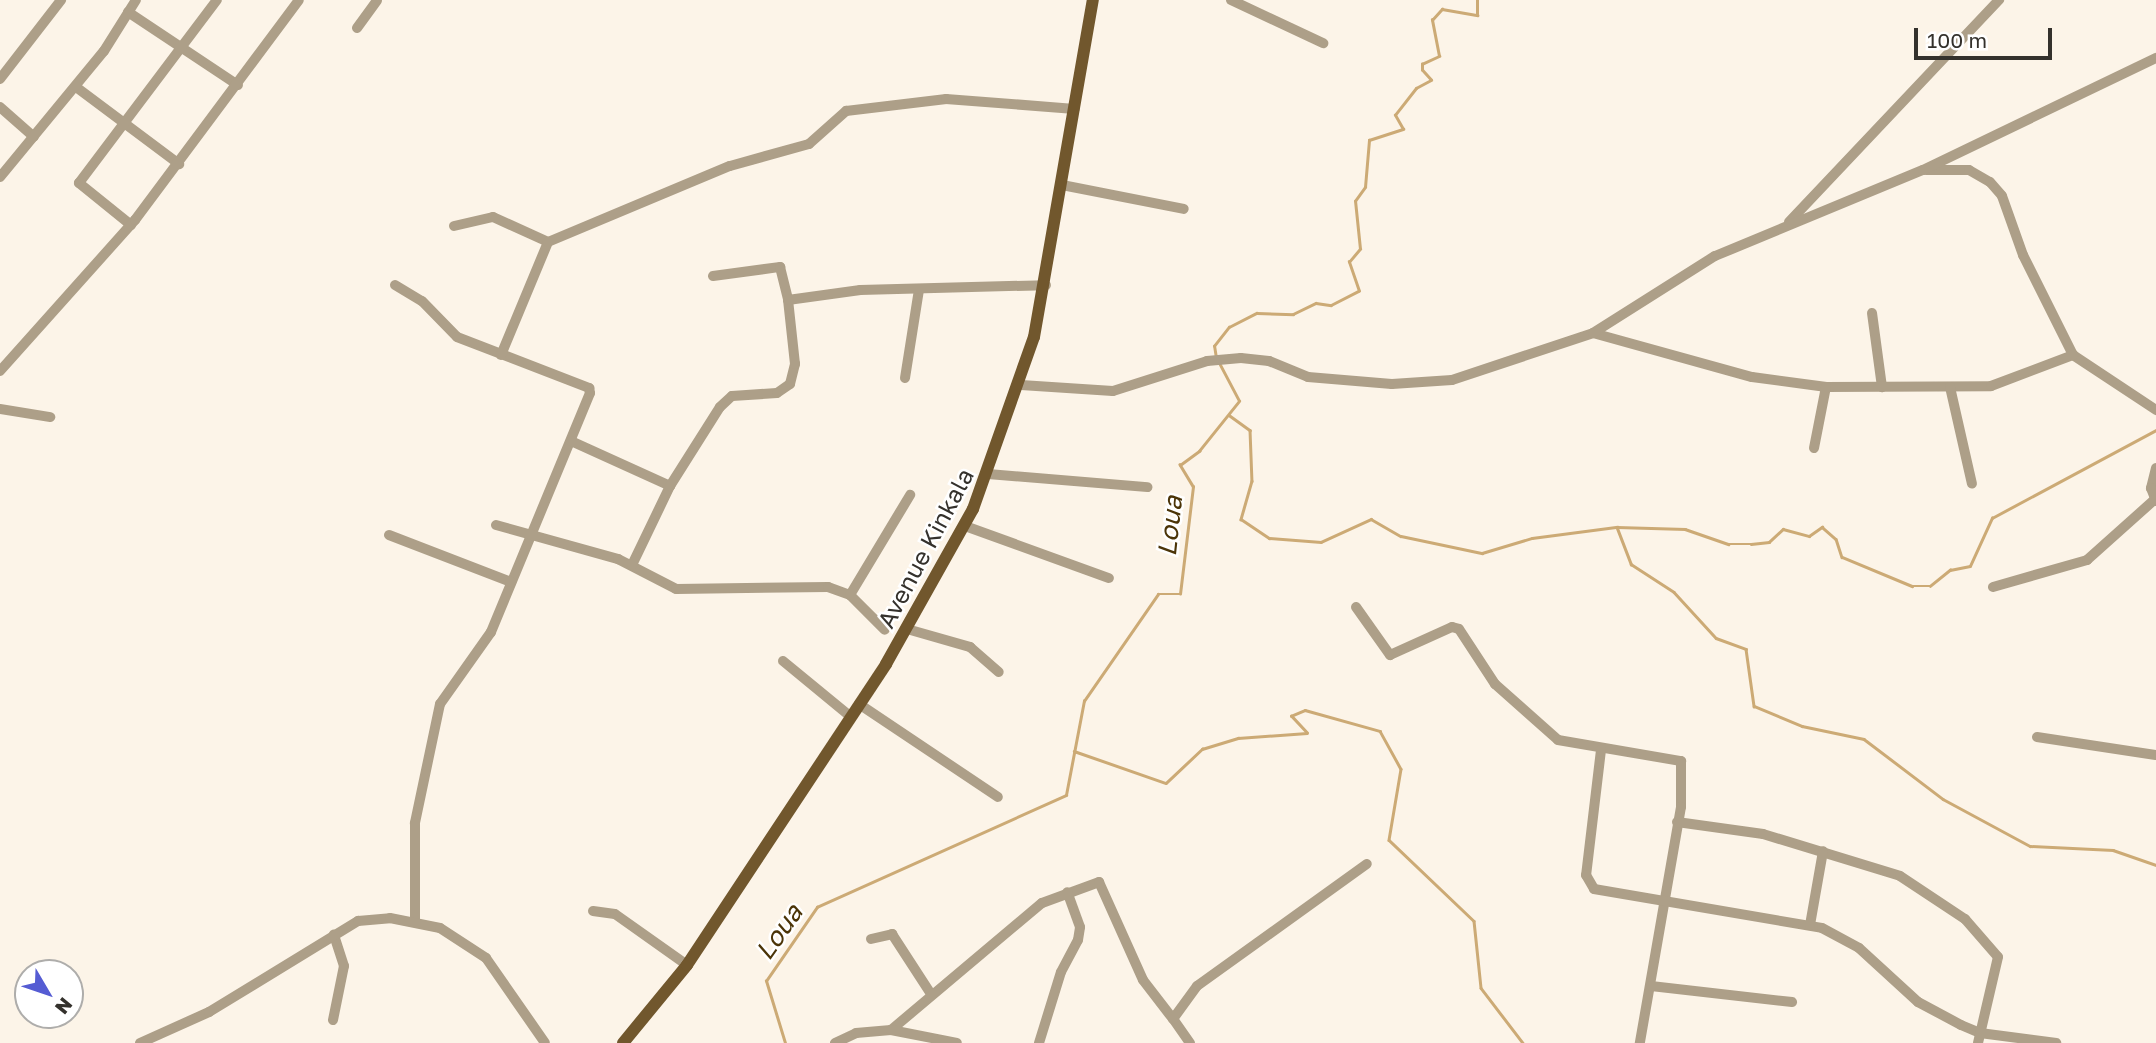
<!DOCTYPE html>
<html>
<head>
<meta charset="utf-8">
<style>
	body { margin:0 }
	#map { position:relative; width:2156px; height:1043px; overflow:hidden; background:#fcf4e8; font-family:"Golos Text",sans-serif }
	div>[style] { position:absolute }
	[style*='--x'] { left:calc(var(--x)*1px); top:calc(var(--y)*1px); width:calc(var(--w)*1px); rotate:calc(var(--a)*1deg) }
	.stream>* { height:2.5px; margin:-1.25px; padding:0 1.25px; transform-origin:1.25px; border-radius:1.25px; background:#ccaa75 }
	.minor>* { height:10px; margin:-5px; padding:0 5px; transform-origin:5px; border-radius:5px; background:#ad9f88 }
	.major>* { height:12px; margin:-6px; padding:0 6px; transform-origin:6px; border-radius:6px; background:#71572d }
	span { translate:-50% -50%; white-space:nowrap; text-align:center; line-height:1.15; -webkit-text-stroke:5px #fff; paint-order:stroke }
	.street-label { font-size:24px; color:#34312c }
	.water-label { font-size:26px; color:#4b3407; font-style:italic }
	.north { position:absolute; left:14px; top:959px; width:70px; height:70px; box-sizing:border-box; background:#fff; border:2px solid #aeadab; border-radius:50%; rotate:129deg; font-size:19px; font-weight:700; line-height:28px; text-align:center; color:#34312c }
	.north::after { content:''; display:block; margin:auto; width:24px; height:32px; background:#555cd3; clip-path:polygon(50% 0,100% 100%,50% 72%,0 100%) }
	.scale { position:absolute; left:1914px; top:28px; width:138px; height:32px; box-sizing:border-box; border:4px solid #34312c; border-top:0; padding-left:9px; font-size:21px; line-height:24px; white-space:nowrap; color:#34312c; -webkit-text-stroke:5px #fff; paint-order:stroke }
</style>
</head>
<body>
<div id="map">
	<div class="stream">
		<div style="--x:1216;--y:358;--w:12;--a:-99"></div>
		<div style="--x:1214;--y:346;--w:24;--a:-52"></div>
		<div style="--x:1229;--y:327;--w:31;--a:-27"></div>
		<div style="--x:1257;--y:313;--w:36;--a:2"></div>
		<div style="--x:1293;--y:314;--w:25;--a:-26"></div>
		<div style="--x:1316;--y:303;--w:15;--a:8"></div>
		<div style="--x:1331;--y:305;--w:31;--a:-27"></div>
		<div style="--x:1359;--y:291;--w:31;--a:-109"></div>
		<div style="--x:1349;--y:262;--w:17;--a:-50"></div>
		<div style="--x:1360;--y:249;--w:48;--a:-95.9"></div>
		<div style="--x:1355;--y:201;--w:17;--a:-54"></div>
		<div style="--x:1365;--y:187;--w:47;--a:-85.1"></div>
		<div style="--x:1369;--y:140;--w:36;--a:-18"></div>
		<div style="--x:1403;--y:129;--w:16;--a:-120"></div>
		<div style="--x:1395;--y:115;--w:34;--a:-52"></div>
		<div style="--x:1416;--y:88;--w:17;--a:-28"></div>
		<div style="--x:1431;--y:80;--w:13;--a:-132"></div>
		<div style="--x:1422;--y:70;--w:6;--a:-90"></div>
		<div style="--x:1422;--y:64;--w:19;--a:-25"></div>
		<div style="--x:1439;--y:56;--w:37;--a:-101"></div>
		<div style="--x:1432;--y:20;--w:15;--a:-48"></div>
		<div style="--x:1442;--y:9;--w:36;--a:10"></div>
		<div style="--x:1477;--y:15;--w:15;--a:-90"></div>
		<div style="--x:1229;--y:415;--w:26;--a:36"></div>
		<div style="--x:1250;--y:430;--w:51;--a:87.8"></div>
		<div style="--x:1252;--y:481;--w:40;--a:106"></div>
		<div style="--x:1241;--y:519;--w:34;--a:34"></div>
		<div style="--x:1269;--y:538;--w:52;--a:4.4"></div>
		<div style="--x:1321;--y:542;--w:55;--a:-24.7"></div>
		<div style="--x:1371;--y:519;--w:34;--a:30"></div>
		<div style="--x:1401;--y:536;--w:83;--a:11.9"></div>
		<div style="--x:1482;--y:553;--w:52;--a:-16.7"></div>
		<div style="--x:1532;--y:538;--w:86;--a:-7.4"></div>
		<div style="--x:1617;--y:527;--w:40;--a:69"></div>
		<div style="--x:1631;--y:564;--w:51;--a:33.1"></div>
		<div style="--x:1674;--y:592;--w:62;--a:47.6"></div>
		<div style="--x:1716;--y:638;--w:32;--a:20"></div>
		<div style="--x:1746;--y:649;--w:58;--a:82"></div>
		<div style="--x:1754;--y:706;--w:52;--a:22.6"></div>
		<div style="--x:1802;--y:726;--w:63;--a:11.8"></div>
		<div style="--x:1864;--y:739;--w:99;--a:37.2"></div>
		<div style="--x:1943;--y:799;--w:99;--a:28.4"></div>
		<div style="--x:2030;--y:846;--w:83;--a:2.8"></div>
		<div style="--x:2113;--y:850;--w:46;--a:19.2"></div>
		<div style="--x:1617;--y:527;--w:68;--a:1.7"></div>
		<div style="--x:1685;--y:529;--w:46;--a:19.2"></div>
		<div style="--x:1728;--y:544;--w:23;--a:0"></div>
		<div style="--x:1751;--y:544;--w:18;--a:-6"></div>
		<div style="--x:1769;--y:542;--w:19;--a:-43"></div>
		<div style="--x:1783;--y:529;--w:27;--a:15"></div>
		<div style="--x:1809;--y:536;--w:16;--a:-35"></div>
		<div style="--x:1822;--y:527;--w:18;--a:41"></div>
		<div style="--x:1836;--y:539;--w:19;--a:72"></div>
		<div style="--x:1842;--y:557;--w:76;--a:22.5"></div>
		<div style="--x:1912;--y:586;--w:18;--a:0"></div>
		<div style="--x:1930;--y:586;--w:26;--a:-39"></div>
		<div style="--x:1950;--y:570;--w:20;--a:-11"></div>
		<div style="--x:1970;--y:566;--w:53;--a:-65.4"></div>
		<div style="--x:1992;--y:518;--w:186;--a:-28.2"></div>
		<div style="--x:1074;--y:751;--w:97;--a:19.2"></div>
		<div style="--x:1166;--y:783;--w:50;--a:-43.4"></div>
		<div style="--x:1202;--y:749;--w:38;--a:-17"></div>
		<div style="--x:1238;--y:738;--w:69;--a:-4.1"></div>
		<div style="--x:1307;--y:733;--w:23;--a:-133"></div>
		<div style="--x:1291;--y:716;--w:15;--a:-23"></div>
		<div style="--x:1305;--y:710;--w:78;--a:15.6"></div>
		<div style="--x:1380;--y:731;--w:43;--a:61.1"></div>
		<div style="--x:1401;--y:769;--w:72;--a:99.6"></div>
		<div style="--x:1389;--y:840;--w:117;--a:43.6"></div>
		<div style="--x:1474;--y:921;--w:67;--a:84"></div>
		<div style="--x:1481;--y:988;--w:69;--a:52.6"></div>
		<div style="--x:785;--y:1043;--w:65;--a:-107"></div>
		<div style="--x:766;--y:981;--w:90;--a:-55.4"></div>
		<div style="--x:817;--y:907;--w:273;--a:-24.2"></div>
		<div style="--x:1066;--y:795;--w:96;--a:-79.2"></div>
		<div style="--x:1084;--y:701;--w:130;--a:-55.3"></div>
		<div style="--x:1158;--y:594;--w:22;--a:0"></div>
		<div style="--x:1180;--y:594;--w:108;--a:-83.1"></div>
		<div style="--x:1193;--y:487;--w:26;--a:-121"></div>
		<div style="--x:1180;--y:465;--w:24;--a:-36"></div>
		<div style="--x:1199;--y:451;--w:64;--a:-51.3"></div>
		<div style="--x:1239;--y:401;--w:43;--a:-117.8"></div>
	</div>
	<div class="minor">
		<div style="--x:1231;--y:0;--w:102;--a:25.1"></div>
		<div style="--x:128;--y:12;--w:132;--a:33.6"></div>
		<div style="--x:357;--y:28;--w:34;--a:-54"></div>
		<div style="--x:0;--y:79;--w:100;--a:-52.3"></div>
		<div style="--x:76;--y:87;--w:129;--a:36.8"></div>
		<div style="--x:0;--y:107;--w:45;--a:41.4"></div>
		<div style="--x:1926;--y:170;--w:43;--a:0"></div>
		<div style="--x:1969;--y:170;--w:24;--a:30"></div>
		<div style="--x:1990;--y:182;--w:18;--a:49"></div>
		<div style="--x:2002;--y:196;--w:63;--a:70.4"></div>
		<div style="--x:2023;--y:255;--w:112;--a:63.4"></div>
		<div style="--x:2073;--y:355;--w:100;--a:33.5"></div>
		<div style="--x:0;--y:177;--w:163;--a:-50.5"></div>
		<div style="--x:104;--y:51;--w:60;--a:-57.9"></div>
		<div style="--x:1062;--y:185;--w:124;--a:11.1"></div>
		<div style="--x:1789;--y:222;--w:306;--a:-46.6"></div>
		<div style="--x:131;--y:225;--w:67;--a:-141.1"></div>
		<div style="--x:79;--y:183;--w:229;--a:-53"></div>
		<div style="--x:454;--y:226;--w:40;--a:-13"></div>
		<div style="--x:493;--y:217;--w:60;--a:24.4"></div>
		<div style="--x:713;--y:276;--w:68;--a:-7.7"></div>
		<div style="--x:780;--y:267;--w:34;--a:76"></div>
		<div style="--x:395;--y:285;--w:31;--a:31"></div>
		<div style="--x:422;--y:301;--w:50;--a:45.8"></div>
		<div style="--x:457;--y:337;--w:142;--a:21.1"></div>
		<div style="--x:589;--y:388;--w:5;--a:79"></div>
		<div style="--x:590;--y:393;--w:259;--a:112.5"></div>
		<div style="--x:491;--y:632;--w:88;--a:125.3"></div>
		<div style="--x:440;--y:704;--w:122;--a:101.9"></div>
		<div style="--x:415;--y:823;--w:97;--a:90"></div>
		<div style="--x:1872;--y:313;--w:75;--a:82.3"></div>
		<div style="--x:1593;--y:333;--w:165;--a:15.5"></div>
		<div style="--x:1752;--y:377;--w:75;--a:7.7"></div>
		<div style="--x:1826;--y:387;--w:165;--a:-0.3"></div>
		<div style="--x:1991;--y:386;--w:88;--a:-20.7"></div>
		<div style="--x:501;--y:355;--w:122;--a:-67.4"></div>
		<div style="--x:548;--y:242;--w:197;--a:-22.7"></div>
		<div style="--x:730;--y:166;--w:82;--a:-15.6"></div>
		<div style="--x:809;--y:144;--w:50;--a:-41.7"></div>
		<div style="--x:846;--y:111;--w:101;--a:-6.8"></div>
		<div style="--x:946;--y:99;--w:129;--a:4.4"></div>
		<div style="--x:0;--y:371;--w:203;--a:-48.2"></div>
		<div style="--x:135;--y:220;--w:274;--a:-53.3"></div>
		<div style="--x:905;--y:378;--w:89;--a:-81"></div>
		<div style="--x:1021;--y:385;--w:92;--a:3.7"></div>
		<div style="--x:1113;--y:391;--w:99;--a:-17.7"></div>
		<div style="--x:1207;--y:361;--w:34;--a:-5"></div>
		<div style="--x:1241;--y:358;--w:28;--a:6"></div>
		<div style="--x:1269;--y:361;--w:42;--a:22.3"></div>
		<div style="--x:1308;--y:377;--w:84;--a:4.8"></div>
		<div style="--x:1392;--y:384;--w:60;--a:-3.8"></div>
		<div style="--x:1452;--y:380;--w:149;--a:-18.4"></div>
		<div style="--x:1593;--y:333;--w:144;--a:-32.3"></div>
		<div style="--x:1715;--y:256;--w:225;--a:-22.5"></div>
		<div style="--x:1923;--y:170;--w:259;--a:-25.7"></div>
		<div style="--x:1950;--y:387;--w:99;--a:77.2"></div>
		<div style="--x:0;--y:409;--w:51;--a:9.1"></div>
		<div style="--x:571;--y:441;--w:109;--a:24.4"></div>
		<div style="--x:1814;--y:448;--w:62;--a:-78.9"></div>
		<div style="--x:2156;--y:468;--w:21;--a:104"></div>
		<div style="--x:2151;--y:488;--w:14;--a:69"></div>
		<div style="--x:988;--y:474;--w:160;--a:4.7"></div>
		<div style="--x:496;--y:525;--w:127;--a:15.6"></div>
		<div style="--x:618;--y:559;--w:65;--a:27.3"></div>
		<div style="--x:676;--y:589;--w:152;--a:-0.8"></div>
		<div style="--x:828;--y:587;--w:23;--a:20"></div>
		<div style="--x:850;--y:595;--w:49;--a:45"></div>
		<div style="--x:965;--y:526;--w:153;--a:19.9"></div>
		<div style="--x:389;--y:535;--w:131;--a:21.1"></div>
		<div style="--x:632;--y:565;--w:88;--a:-64.3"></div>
		<div style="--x:670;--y:486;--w:93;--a:-57.7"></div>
		<div style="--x:720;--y:407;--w:16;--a:-43"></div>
		<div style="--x:732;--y:396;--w:45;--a:-3.8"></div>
		<div style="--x:777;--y:393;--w:16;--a:-35"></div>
		<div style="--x:790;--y:384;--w:21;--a:-76"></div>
		<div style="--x:795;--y:364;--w:64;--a:-96.2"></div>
		<div style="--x:788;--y:300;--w:73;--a:-7.9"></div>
		<div style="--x:860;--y:290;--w:186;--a:-1.5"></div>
		<div style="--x:1993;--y:587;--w:98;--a:-16"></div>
		<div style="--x:2087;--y:560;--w:90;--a:-41.8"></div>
		<div style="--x:850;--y:595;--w:117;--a:-59"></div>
		<div style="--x:1356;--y:607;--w:59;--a:54.7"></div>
		<div style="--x:1390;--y:655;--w:68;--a:-24.3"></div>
		<div style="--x:1452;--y:627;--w:7;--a:16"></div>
		<div style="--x:1459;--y:629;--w:66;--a:56.8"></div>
		<div style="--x:1495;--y:684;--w:84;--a:41.6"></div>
		<div style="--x:1558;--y:740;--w:125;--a:9.7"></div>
		<div style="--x:1681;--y:761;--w:46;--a:90"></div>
		<div style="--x:1681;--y:807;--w:240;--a:99.9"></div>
		<div style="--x:907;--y:629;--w:66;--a:15.9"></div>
		<div style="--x:970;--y:647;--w:38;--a:41"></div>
		<div style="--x:783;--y:661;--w:88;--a:39.5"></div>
		<div style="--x:859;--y:704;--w:167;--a:33.8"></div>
		<div style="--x:2037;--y:737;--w:120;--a:8.6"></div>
		<div style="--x:1601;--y:750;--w:126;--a:96.8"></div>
		<div style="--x:1586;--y:875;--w:16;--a:60"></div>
		<div style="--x:1594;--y:889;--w:231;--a:9.7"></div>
		<div style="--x:1822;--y:928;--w:42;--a:28.4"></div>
		<div style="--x:1859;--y:948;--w:80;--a:42.5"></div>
		<div style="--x:1918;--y:1002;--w:49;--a:28.1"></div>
		<div style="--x:1961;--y:1025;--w:21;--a:23"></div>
		<div style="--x:1980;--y:1033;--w:77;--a:7.5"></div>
		<div style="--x:1677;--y:822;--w:87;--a:7.9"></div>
		<div style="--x:1763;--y:834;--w:143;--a:17"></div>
		<div style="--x:1900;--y:876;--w:78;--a:33.5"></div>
		<div style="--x:1965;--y:919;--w:50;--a:49"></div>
		<div style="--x:1998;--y:957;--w:88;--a:103.1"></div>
		<div style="--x:593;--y:911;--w:22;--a:8"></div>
		<div style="--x:615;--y:914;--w:88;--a:35.3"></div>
		<div style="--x:1810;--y:925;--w:75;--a:-80"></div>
		<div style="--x:871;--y:939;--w:22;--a:-13"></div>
		<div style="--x:892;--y:934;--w:72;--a:57"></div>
		<div style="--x:1651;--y:986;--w:142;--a:6.5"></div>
		<div style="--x:333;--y:1020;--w:55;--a:-78.5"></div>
		<div style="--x:344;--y:966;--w:33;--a:-108"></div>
		<div style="--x:891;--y:1030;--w:197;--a:-40.1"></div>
		<div style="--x:1042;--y:903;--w:61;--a:-20.2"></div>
		<div style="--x:1099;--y:882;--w:107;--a:65.8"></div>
		<div style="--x:1143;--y:980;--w:49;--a:52.4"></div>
		<div style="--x:140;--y:1043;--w:76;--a:-24.2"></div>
		<div style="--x:209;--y:1012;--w:175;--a:-31.4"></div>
		<div style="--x:358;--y:921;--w:32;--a:-5"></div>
		<div style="--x:390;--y:918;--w:51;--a:11.3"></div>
		<div style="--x:440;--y:928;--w:55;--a:33.1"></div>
		<div style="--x:486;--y:958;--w:103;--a:55.2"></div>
		<div style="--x:835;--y:1043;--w:23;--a:-25"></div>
		<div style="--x:856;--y:1033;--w:35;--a:-5"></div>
		<div style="--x:891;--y:1030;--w:67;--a:11.1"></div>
		<div style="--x:1039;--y:1043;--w:74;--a:-72.8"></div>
		<div style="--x:1061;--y:972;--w:36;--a:-62"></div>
		<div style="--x:1078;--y:940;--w:13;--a:-81"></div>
		<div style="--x:1080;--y:927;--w:37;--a:-110"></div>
		<div style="--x:1190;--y:1043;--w:29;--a:-125"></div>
		<div style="--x:1173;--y:1019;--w:41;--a:-54"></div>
		<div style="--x:1197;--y:986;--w:209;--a:-35.7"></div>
	</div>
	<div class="major">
		<div style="--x:623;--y:1043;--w:101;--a:-50.6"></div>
		<div style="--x:687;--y:965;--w:361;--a:-56.5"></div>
		<div style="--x:886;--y:664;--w:178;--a:-60.7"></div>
		<div style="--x:973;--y:509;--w:182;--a:-70.5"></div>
		<div style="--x:1034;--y:337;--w:342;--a:-80.1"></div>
	</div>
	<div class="street-label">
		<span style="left:925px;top:548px;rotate:-62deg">Avenue Kinkala</span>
	</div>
	<div class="water-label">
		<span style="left:1170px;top:526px;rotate:-84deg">Loua</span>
		<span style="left:779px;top:932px;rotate:-55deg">Loua</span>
	</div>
	<div class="north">N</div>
	<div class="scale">100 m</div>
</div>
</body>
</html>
